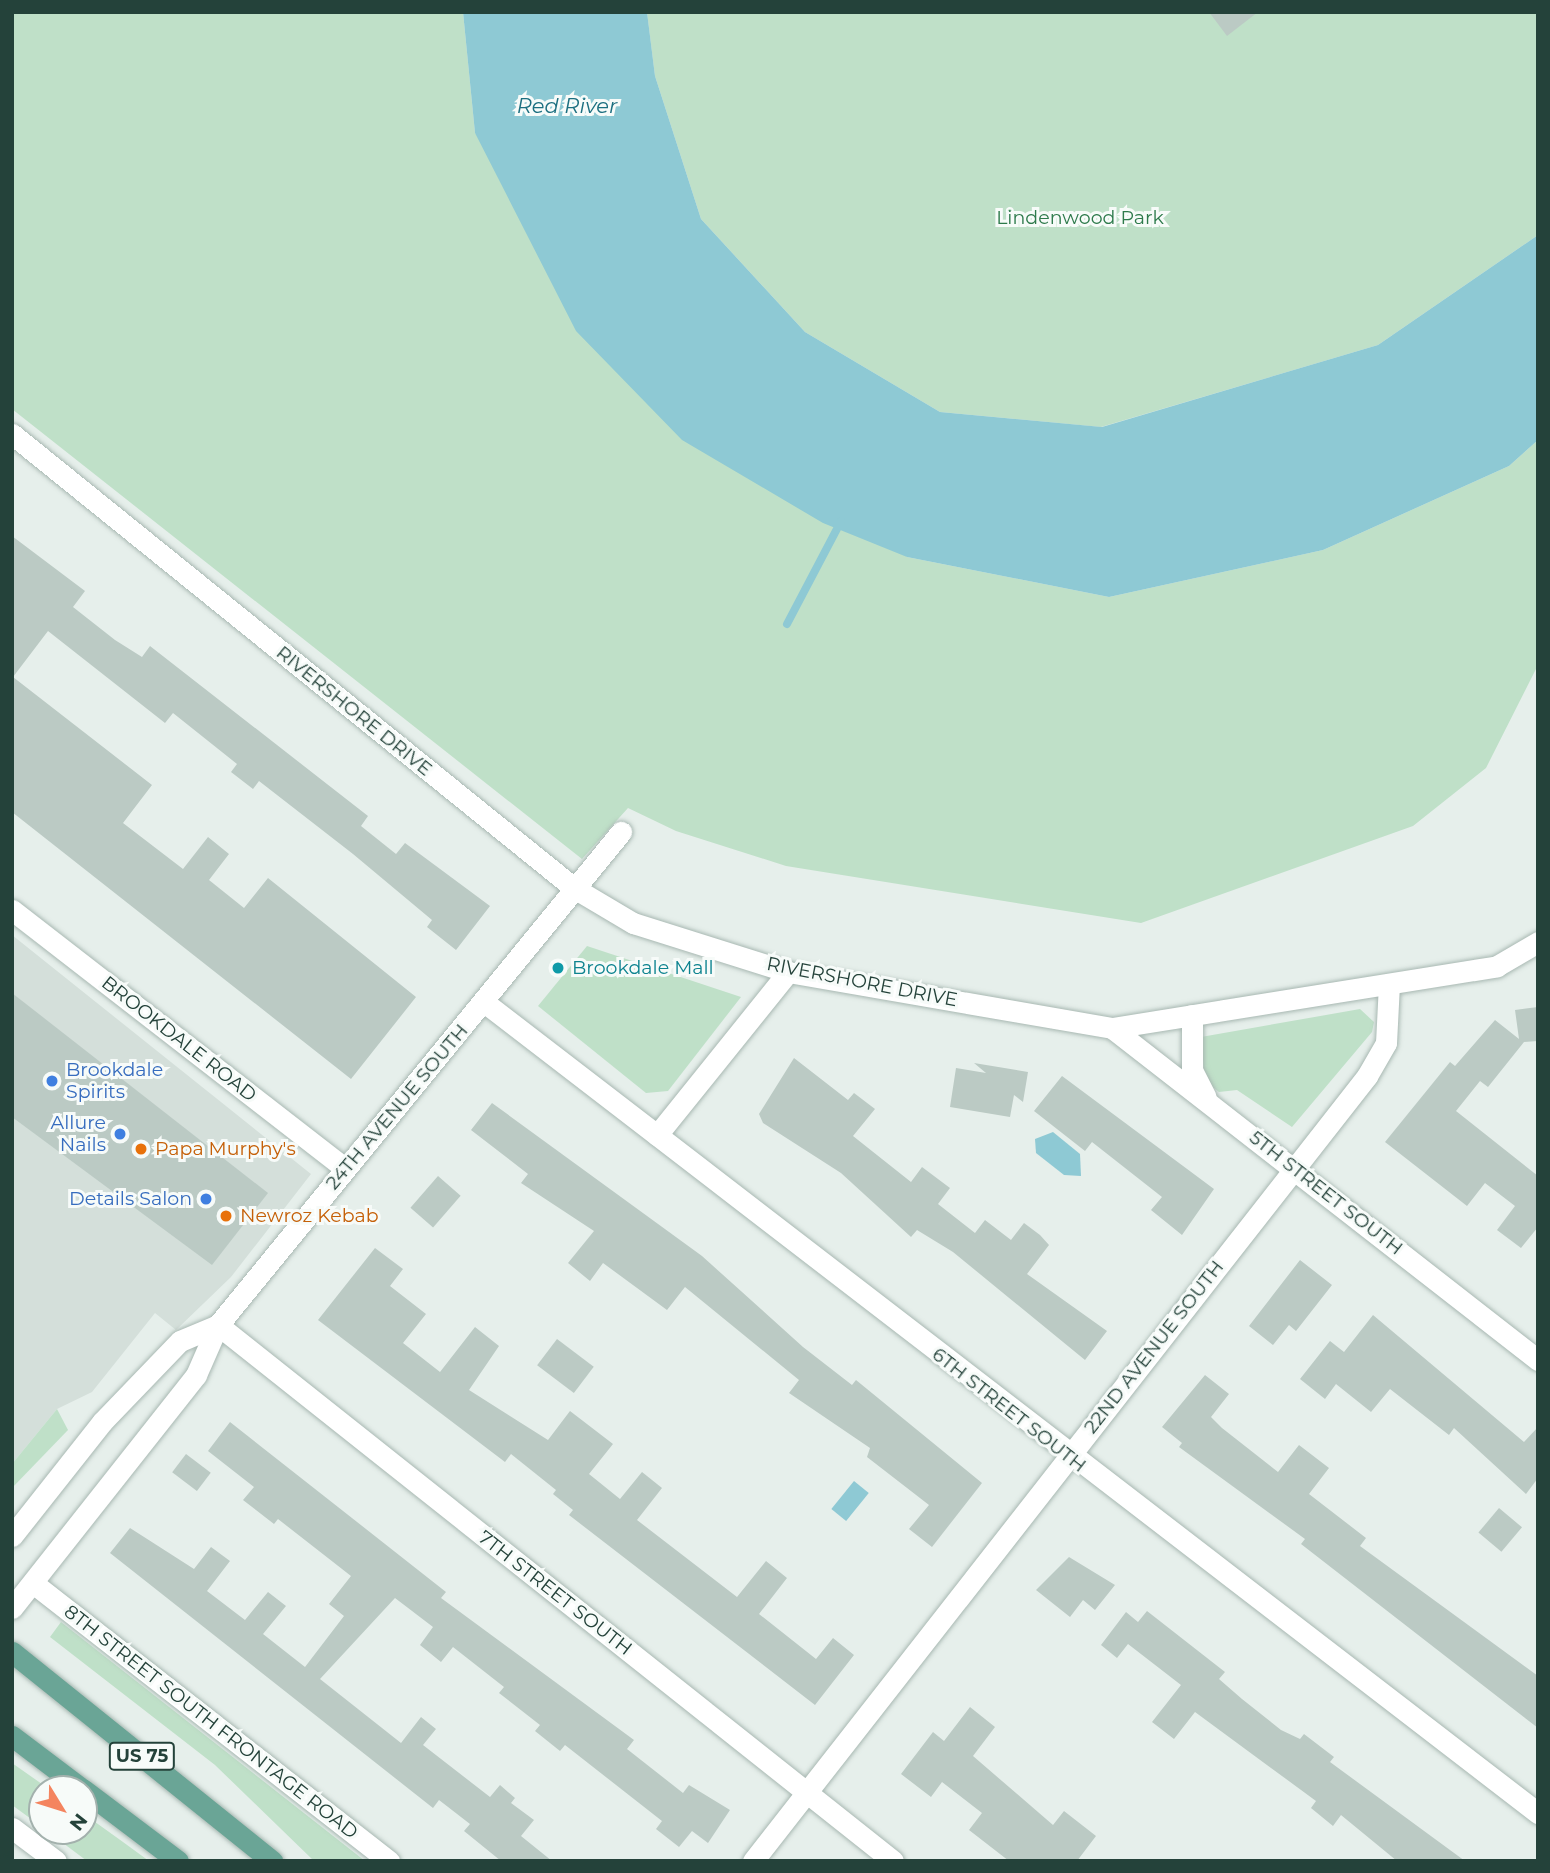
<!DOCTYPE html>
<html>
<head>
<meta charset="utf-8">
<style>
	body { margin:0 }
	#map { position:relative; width:1550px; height:1873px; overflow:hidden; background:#e6efeb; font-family:Montserrat,sans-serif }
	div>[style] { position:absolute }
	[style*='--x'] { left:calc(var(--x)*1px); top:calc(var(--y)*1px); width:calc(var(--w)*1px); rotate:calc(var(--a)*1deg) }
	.built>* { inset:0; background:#d4dfda }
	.green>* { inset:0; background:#bfe0c8 }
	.water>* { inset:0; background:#8ec9d4; transform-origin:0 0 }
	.stream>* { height:8px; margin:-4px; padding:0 4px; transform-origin:4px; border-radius:4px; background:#8ec9d4 }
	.building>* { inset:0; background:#bbcac4; transform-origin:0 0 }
	.roads { filter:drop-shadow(0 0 2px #a8b8b2) drop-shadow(0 0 2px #a8b8b2) }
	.minor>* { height:21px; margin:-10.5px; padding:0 10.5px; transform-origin:10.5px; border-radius:10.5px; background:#fff }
	.major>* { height:21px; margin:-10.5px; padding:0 10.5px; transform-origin:10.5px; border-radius:10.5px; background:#6aa596 }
	.dots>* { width:19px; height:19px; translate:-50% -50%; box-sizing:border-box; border:4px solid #f7fbf9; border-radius:50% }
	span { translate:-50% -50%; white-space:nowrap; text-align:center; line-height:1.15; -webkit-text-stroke:6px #f7fbf9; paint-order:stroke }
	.shield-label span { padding:2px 5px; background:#f7fbf9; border:2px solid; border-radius:5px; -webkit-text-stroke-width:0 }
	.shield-label { font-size:18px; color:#24423a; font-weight:700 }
	.park-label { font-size:19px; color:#2d7a4b }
	.street-label { font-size:19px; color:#24423a }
	.culture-label { font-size:19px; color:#0d838f }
	.left { translate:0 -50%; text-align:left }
	.shop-label { font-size:19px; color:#366cbe }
	.right { translate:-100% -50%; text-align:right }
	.food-label { font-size:19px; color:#c56008 }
	.water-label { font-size:21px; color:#1c6f80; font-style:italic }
	.frame { position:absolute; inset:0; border:14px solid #24423a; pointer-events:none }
	.north { position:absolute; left:28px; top:1775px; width:70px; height:70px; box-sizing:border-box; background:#f7fbf9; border:2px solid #a3b1ad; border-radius:50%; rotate:128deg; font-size:19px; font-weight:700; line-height:28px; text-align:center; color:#24423a }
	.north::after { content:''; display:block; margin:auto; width:24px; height:32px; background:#f4845f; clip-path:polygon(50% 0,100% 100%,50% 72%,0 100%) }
</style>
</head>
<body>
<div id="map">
	<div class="built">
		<div style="clip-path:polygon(12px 935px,311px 1174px,231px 1277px,176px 1330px,155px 1313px,92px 1392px,57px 1409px,12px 1464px)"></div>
	</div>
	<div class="green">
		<div style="clip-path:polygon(12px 12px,463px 12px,475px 133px,907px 557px,1109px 597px,1323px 550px,1509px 466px,1538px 440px,1538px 665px,1486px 768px,1413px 826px,1141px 923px,786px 866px,676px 831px,628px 808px,582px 859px,12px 409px)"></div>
		<div style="clip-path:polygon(647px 12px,1538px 12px,1538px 235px,1378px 345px,1101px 427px,940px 412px,805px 332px,701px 219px,655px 76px)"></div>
		<div style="clip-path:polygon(587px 946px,741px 997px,668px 1091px,646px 1093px,538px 1006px)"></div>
		<div style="clip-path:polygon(1360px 1009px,1374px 1022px,1372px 1032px,1292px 1127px,1237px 1090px,1219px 1092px,1205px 1081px,1201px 1037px)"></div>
		<div style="clip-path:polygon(57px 1409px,68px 1430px,12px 1488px,12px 1464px)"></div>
		<div style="clip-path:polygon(61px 1622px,365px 1861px,314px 1861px,215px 1765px,50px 1637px)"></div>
		<div style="clip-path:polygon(12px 1763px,49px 1789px,42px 1789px,42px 1827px,12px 1805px)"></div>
		<div style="clip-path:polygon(84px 1814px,123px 1842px,149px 1861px,87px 1861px,47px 1831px,84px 1831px)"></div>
	</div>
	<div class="water">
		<div style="clip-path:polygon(463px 12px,647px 12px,655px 76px,701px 219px,805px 332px,940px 412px,1102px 427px,1378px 345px,1538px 235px,1538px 440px,1509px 466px,1323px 550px,1109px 597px,907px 557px,823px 523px,682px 440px,576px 331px,475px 133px)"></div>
		<div style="clip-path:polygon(1053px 1132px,1080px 1154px,1081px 1176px,1064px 1175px,1036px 1153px,1035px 1139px)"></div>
		<div style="left:854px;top:1481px;width:19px;height:36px;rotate:39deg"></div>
	</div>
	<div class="stream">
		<div style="--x:787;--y:624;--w:116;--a:-62.3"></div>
	</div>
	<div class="building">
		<div style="clip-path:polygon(1209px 12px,1258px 12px,1227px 36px)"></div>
		<div style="clip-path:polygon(12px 536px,85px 591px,73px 607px,115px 640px,142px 657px,150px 646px,368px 816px,361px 826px,396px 854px,405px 843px,490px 906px,456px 950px,427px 927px,432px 920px,353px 854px,259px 781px,253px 789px,231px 772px,237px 764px,173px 713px,165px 723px,48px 631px,13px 677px,152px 785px,123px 823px,183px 869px,208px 837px,229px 854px,209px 880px,244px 908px,268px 878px,416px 997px,351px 1079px,12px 812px)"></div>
		<div style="clip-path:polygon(12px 993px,268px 1193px,212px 1265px,12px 1117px)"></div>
		<div style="clip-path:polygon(1538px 1007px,1538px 1041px,1524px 1042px,1488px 1087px,1480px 1081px,1456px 1111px,1538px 1176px,1538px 1227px,1521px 1248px,1497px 1230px,1515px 1206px,1485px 1183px,1467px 1206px,1385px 1142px,1450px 1062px,1455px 1066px,1495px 1020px,1519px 1039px,1515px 1010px)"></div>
		<div style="clip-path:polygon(794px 1058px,848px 1100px,854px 1093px,875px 1109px,853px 1136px,911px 1182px,922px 1167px,950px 1188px,938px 1204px,975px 1233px,985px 1220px,1011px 1240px,1024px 1223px,1040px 1235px,1049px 1245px,1027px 1274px,1107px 1331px,1085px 1360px,953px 1252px,917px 1230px,911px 1237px,841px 1173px,763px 1123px,759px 1114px)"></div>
		<div style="clip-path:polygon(974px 1063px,1028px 1072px,1023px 1102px,1014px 1095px,1010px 1117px,950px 1107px,956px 1068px,986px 1073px)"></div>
		<div style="clip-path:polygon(1062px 1076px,1214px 1189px,1182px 1235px,1151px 1210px,1162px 1197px,1092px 1142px,1085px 1151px,1034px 1111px)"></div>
		<div style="clip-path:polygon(492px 1103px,702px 1256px,803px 1347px,852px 1385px,856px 1380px,982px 1483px,932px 1547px,909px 1529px,929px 1505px,867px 1457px,870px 1448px,789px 1393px,799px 1380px,685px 1287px,667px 1310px,603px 1263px,590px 1281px,568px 1263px,594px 1231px,521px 1183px,528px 1174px,471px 1130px)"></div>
		<div style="left:438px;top:1176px;width:30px;height:42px;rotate:41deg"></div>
		<div style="clip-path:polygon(375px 1248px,403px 1269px,390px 1286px,426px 1314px,403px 1343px,440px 1372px,475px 1327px,499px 1346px,469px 1390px,548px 1440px,570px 1411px,613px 1444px,589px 1474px,620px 1499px,642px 1472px,662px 1488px,637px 1520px,737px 1597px,766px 1561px,787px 1578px,759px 1614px,816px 1659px,833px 1638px,854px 1655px,815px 1705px,569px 1515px,573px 1510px,553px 1494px,556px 1490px,511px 1454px,505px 1462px,318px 1320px)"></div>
		<div style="clip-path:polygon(1300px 1260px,1332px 1285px,1296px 1331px,1289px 1325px,1273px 1345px,1249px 1326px)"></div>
		<div style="clip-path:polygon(1373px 1315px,1524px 1442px,1538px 1427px,1538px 1478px,1526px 1494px,1454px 1428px,1449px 1435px,1390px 1389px,1371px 1412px,1336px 1384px,1325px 1399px,1300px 1379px,1330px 1341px,1344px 1352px)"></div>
		<div style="left:557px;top:1339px;width:46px;height:33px;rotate:37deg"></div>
		<div style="clip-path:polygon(1205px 1375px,1229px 1394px,1211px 1417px,1222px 1428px,1278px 1472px,1299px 1445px,1329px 1468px,1309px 1494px,1366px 1538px,1360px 1546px,1538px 1676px,1538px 1728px,1301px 1544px,1305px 1539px,1179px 1447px,1182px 1443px,1162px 1427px)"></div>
		<div style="clip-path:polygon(230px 1422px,446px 1592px,441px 1598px,634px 1740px,627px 1749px,683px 1793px,689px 1785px,730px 1810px,708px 1843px,692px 1831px,679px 1847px,656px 1829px,662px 1821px,565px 1745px,560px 1751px,535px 1731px,540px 1725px,499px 1693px,504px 1687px,453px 1647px,441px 1662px,420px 1645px,433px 1627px,395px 1598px,320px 1679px,401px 1743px,421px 1717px,436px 1729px,423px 1745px,490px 1797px,500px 1785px,515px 1798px,511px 1803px,534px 1820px,521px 1836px,552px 1861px,501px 1861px,464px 1831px,470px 1824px,439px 1800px,433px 1808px,110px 1553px,130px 1528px,194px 1569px,211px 1547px,230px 1561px,207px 1591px,245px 1620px,268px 1592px,286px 1606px,263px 1634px,305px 1667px,344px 1616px,329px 1604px,351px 1576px,278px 1519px,274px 1524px,243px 1500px,254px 1487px,208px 1451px)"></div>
		<div style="left:186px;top:1454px;width:31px;height:23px;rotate:37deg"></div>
		<div style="left:1499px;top:1508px;width:30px;height:32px;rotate:40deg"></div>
		<div style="clip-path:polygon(1069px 1557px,1115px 1585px,1095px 1610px,1083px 1600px,1070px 1617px,1036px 1590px)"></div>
		<div style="clip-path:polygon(1147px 1611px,1225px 1672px,1219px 1679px,1242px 1699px,1281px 1730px,1300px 1739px,1304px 1734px,1334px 1757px,1330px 1762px,1465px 1861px,1397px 1861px,1341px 1815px,1333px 1826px,1311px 1808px,1316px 1801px,1195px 1712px,1174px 1739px,1152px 1722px,1181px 1685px,1128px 1644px,1117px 1658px,1101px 1645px,1126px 1612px,1138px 1622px)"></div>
		<div style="clip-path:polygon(970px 1707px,995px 1727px,973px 1756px,1053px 1825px,1064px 1811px,1096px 1836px,1077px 1861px,1009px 1861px,969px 1830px,982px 1813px,942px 1782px,931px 1797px,901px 1774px,933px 1732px,944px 1741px)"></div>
	</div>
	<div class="roads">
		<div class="minor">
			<div style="--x:12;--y:434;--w:722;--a:38.93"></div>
			<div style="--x:574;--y:888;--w:69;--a:30.7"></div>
			<div style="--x:633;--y:923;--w:163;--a:17.5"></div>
			<div style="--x:788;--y:972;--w:329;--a:9.8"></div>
			<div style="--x:1112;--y:1028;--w:390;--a:-9.1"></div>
			<div style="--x:1497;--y:966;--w:48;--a:-30.3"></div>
			<div style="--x:12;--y:910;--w:421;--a:37.8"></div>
			<div style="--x:484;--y:1002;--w:1330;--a:37.58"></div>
			<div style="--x:1192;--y:1015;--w:55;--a:90"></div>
			<div style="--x:1192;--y:1070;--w:30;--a:63"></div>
			<div style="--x:1112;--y:1028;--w:540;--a:37.93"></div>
			<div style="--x:657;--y:1135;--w:209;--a:-51.2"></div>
			<div style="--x:218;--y:1325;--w:862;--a:38.45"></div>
			<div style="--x:12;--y:1536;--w:145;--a:-51.7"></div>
			<div style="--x:102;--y:1422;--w:112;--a:-46.1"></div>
			<div style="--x:180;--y:1341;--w:41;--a:-22.8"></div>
			<div style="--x:33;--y:1583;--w:452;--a:38"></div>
			<div style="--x:12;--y:1608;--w:297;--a:-51.7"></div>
			<div style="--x:196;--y:1375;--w:55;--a:-66.3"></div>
			<div style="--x:218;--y:1325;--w:637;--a:-50.74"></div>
			<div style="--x:12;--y:1828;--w:55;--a:36.9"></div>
			<div style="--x:753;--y:1861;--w:997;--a:-51.97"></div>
			<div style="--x:1367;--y:1076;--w:38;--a:-60"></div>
			<div style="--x:1386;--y:1043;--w:59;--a:-87.1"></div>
		</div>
		<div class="major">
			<div style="--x:12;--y:1652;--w:334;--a:38.8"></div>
			<div style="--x:12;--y:1736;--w:88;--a:37.1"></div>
			<div style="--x:84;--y:1790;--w:118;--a:37.1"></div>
		</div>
	</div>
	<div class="dots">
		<div style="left:558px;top:968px;background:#0f9aa8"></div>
		<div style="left:52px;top:1081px;background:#3f7fe0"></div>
		<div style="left:120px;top:1134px;background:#3f7fe0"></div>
		<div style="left:141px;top:1149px;background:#e8710a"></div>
		<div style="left:206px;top:1199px;background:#3f7fe0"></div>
		<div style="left:226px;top:1216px;background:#e8710a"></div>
	</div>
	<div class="shield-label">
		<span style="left:142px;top:1756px">US 75</span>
	</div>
	<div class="park-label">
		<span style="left:1080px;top:218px">Lindenwood Park</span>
	</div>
	<div class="street-label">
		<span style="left:354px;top:711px;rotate:39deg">RIVERSHORE DRIVE</span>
		<span style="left:862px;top:982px;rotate:11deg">RIVERSHORE DRIVE</span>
		<span style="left:179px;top:1039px;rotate:38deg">BROOKDALE ROAD</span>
		<span style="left:397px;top:1107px;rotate:-50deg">24TH AVENUE SOUTH</span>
		<span style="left:1326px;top:1193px;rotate:38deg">5TH STREET SOUTH</span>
		<span style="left:1154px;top:1347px;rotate:-52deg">22ND AVENUE SOUTH</span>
		<span style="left:1009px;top:1410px;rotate:38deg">6TH STREET SOUTH</span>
		<span style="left:555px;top:1593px;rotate:38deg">7TH STREET SOUTH</span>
		<span style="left:211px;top:1722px;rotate:38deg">8TH STREET SOUTH FRONTAGE ROAD</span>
	</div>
	<div class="culture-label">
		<span class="left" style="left:572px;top:968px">Brookdale Mall</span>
	</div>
	<div class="shop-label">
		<span class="left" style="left:66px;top:1081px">Brookdale<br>Spirits</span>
		<span class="right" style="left:106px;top:1134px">Allure<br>Nails</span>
		<span class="right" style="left:192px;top:1199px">Details Salon</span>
	</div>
	<div class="food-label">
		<span class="left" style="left:155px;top:1149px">Papa Murphy's</span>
		<span class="left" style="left:240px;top:1216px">Newroz Kebab</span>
	</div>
	<div class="water-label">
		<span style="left:567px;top:106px">Red River</span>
	</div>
	<div class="frame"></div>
	<div class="north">N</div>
</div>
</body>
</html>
